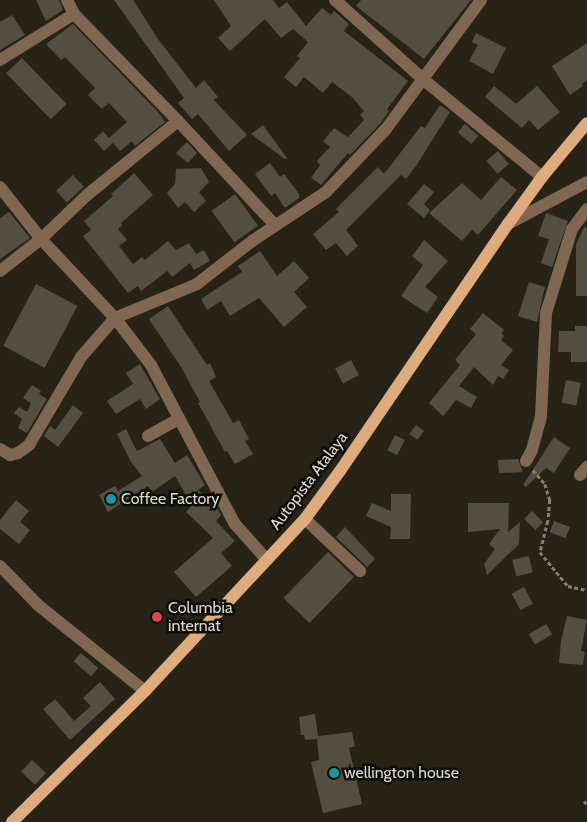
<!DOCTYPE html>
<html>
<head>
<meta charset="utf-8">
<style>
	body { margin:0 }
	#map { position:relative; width:587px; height:822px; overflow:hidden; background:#282317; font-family:Cabin,sans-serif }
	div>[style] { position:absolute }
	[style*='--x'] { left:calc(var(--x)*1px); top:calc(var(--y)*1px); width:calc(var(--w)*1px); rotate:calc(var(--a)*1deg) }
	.building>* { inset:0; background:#544f41; transform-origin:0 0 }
	.path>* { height:2.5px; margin-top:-1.25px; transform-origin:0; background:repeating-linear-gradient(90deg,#837f75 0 4px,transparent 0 6.5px) }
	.minor>* { height:12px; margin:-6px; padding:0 6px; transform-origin:6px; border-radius:6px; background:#806752 }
	.major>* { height:12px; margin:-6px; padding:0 6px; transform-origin:6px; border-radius:6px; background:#deab7d }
	.dots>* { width:14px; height:14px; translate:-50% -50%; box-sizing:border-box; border:2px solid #0f0d07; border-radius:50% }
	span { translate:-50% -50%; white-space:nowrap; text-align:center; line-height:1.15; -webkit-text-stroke:5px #0f0d07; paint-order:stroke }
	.street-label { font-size:16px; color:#dddad2 }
	.poi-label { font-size:16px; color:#dddad2 }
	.left { translate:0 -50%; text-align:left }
</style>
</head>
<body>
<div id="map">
	<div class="building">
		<div style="clip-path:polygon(36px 0,59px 0,63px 10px,46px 21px)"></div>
		<div style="clip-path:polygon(114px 0,133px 0,158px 39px,196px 88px,204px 80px,218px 97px,214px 100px,247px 135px,229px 151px,198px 114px,192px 119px,178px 103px,184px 98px)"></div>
		<div style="clip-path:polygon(214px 0,273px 0,279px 8px,287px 2px,306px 26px,322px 8px,331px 15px,334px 11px,349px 24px,344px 31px,408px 81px,387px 109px,389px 111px,380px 124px,350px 155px,348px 153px,321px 185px,311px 178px,320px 165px,317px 161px,330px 147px,323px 141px,334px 128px,348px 137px,364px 120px,360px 115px,364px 111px,352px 97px,332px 82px,323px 93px,304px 77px,296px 87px,284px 77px,300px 58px,297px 56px,308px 42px,293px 29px,281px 38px,265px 19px,230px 51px,218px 38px,231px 26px)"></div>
		<div style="clip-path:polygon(361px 0,471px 0,424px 59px,356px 6px)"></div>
		<div style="clip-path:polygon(12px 15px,25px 35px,0 50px,0 22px)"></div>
		<div style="clip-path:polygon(73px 24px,159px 113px,165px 122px,135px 146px,132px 141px,120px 151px,113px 143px,104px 151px,94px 140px,103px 131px,109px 138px,127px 122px,109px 103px,102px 109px,88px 95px,95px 88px,65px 57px,61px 60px,46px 44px)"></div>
		<div style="clip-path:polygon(476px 33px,506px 48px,493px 74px,469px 61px,478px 45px,472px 42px)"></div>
		<div style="clip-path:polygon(587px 43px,587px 80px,582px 84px,583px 86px,570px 95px,552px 66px)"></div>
		<div style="left:22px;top:58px;width:64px;height:22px;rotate:46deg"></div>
		<div style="clip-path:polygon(494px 86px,516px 104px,537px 86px,560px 112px,538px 130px,529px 120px,522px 128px,485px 97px)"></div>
		<div style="clip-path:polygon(440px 105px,450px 112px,416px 166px,406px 179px,401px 175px,346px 230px,358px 246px,347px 256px,336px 243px,326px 250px,313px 234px,339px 212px,336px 209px,378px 167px,384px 174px,421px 126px,425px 128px)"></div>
		<div style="left:465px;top:124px;width:18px;height:11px;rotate:41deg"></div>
		<div style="clip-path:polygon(263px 125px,287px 158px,285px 159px,251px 134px)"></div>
		<div style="clip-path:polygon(187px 142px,197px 153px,188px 163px,176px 153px)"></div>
		<div style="left:498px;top:151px;width:17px;height:15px;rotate:50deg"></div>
		<div style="clip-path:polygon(270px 163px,280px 177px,284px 174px,299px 194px,299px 198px,285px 208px,275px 193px,271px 196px,255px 174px)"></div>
		<div style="clip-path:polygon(201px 168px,209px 182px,199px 192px,206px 201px,194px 212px,185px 202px,178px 208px,167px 193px,175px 184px,176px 169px)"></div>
		<div style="clip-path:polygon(134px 173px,153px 195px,121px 223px,122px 225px,118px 229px,127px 240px,119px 246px,133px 264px,142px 257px,145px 260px,168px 241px,176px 250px,189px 243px,196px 254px,204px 250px,210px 261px,194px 270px,190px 263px,172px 277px,167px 271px,141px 291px,138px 286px,128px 293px,83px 236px,91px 230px,84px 221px,113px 196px,111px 194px)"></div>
		<div style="left:73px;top:175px;width:16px;height:23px;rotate:47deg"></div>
		<div style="clip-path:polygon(501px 177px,517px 190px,478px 235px,472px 230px,462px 241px,429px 213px,462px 183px,481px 200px)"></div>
		<div style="clip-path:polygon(424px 184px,434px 192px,424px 204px,430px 210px,424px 218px,407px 204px)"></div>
		<div style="left:235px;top:194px;width:39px;height:29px;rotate:54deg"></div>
		<div style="clip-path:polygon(9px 212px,30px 238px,0 259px,0 218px)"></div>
		<div style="clip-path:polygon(546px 213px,568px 221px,552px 267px,541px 263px,549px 239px,538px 236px)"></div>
		<div style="clip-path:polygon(584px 227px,587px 228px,587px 296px,576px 296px,576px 245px)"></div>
		<div style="clip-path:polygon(424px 240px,448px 261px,425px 287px,438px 297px,427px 313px,401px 296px,423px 265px,412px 256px)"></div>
		<div style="clip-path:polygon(260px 251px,277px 276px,294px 261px,309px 278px,294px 292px,307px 307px,284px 327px,259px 298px,230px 316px,221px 301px,207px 310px,201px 299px,242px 272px,238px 266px)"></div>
		<div style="clip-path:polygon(529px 282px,545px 287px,537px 322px,518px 316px)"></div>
		<div style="left:36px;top:284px;width:47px;height:70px;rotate:28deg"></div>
		<div style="clip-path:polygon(168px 306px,207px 365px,210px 363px,216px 377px,209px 381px,233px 423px,239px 420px,249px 439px,245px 441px,253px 454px,235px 464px,227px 451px,225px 452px,198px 403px,200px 402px,181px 367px,149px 319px)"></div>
		<div style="clip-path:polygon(483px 313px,504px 330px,501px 333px,504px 336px,501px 340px,513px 350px,501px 365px,509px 370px,503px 379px,498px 376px,493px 385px,474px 367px,459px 386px,477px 397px,471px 408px,456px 400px,443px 416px,429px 403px,460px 365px,455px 360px,476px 334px,470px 329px)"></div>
		<div style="clip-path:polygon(575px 326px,587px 326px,587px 362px,571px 362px,571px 352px,558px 352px,559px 331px,575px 331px)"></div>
		<div style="left:351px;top:360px;width:17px;height:18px;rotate:62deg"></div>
		<div style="clip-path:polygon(140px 364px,160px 399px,146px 409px,140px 399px,116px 414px,107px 401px,133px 384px,126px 373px)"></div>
		<div style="left:566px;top:380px;width:15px;height:23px;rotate:11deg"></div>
		<div style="clip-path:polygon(32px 385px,41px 391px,39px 394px,47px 399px,27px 433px,18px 428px,22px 419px,14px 413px,19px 407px,27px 412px,31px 403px,23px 398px)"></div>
		<div style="clip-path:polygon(73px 405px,83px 413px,58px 447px,44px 436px,50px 426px,55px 430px)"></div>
		<div style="left:416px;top:425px;width:10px;height:11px;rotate:37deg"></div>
		<div style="clip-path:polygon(126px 429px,137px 451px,160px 439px,175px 463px,187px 455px,205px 485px,198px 490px,218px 509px,221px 515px,216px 521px,235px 541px,221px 553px,232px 566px,196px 597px,174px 572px,213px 538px,186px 512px,192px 505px,175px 476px,152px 492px,148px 486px,108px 512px,99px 495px,115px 486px,118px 491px,142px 476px,131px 462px,117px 434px)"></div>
		<div style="left:395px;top:435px;width:11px;height:17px;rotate:27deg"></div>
		<div style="clip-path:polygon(554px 437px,570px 448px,554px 473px,546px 468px,526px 487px,523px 485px)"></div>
		<div style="clip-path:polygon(518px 459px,523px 472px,499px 473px,498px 460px)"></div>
		<div style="clip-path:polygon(391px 494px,411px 494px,410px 539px,390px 539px,391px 527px,366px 516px,372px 503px,391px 511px)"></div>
		<div style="clip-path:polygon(16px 500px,29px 511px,20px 522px,30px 530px,19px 544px,0 529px,0 520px)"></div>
		<div style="clip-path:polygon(468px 503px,509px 503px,508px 532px,520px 522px,519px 544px,487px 575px,484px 564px,495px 549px,489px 544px,500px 529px,468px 532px)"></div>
		<div style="left:532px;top:511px;width:16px;height:11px;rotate:45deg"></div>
		<div style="left:554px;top:521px;width:17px;height:12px;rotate:21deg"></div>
		<div style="clip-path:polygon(345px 527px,375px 559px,367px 567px,336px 537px)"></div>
		<div style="left:328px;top:552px;width:36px;height:64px;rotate:44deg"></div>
		<div style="left:529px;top:556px;width:17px;height:17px;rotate:77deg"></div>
		<div style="left:524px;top:587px;width:19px;height:14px;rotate:62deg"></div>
		<div style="clip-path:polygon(567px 616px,587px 620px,581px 651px,585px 652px,583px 665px,559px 663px,561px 641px)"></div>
		<div style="left:546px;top:624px;width:12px;height:20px;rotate:59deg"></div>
		<div style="left:81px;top:653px;width:23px;height:11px;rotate:41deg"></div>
		<div style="clip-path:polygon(100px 682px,115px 699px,70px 740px,43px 709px,55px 699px,74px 721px,91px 706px,83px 698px)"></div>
		<div style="clip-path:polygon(315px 714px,318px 736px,352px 732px,355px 746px,349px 748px,362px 804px,323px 813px,311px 762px,319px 760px,317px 739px,305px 740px,304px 735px,301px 735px,299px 717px)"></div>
		<div style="left:32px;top:760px;width:19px;height:16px;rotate:43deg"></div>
	</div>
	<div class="path">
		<div style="--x:533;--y:470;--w:18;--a:49"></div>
		<div style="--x:545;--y:484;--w:17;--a:73"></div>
		<div style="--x:550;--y:500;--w:21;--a:95"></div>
		<div style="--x:548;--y:521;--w:32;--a:104"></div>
		<div style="--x:540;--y:552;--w:44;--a:50.5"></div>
		<div style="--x:568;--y:586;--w:19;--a:12"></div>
		<div style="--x:584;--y:801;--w:4;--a:45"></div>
	</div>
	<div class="minor">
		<div style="--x:67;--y:0;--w:16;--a:63"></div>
		<div style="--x:74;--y:14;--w:149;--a:45.8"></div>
		<div style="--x:178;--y:121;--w:142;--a:47"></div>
		<div style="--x:335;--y:0;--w:120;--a:42"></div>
		<div style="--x:424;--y:80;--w:153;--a:39.4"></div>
		<div style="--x:0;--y:60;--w:87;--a:-31.9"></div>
		<div style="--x:0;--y:187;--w:66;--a:51.7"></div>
		<div style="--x:41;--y:239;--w:108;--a:46.9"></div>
		<div style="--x:115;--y:318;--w:59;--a:52.5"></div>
		<div style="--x:151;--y:365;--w:180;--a:62.2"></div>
		<div style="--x:235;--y:524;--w:48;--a:48.4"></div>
		<div style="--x:508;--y:224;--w:89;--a:-28"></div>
		<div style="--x:0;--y:271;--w:52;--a:-38"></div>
		<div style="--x:41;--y:239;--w:64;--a:-43.7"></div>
		<div style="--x:87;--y:195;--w:117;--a:-39.1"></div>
		<div style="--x:148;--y:436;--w:35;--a:-29"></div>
		<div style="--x:0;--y:449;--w:12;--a:31"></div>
		<div style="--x:10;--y:455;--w:8;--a:-14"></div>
		<div style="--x:18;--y:453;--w:14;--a:-36"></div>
		<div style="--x:29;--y:445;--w:102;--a:-59.4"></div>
		<div style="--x:81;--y:357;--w:52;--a:-48.9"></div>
		<div style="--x:115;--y:318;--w:89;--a:-22.5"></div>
		<div style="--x:197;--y:284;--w:70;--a:-38"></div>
		<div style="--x:252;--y:241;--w:89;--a:-33.5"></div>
		<div style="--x:326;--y:192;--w:87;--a:-46.4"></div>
		<div style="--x:386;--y:129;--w:160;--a:-53.6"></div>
		<div style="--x:526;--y:461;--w:13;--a:-61"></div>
		<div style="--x:532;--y:450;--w:35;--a:-75"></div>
		<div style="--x:541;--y:416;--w:103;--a:-87.2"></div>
		<div style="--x:546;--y:313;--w:88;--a:-72.8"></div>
		<div style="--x:572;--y:229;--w:25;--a:-53"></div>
		<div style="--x:580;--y:475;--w:11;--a:-49"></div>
		<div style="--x:305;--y:519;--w:76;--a:43.4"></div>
		<div style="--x:0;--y:566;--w:54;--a:45.7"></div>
		<div style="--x:38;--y:605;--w:137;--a:38.8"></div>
	</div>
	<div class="major">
		<div style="--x:12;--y:822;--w:187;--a:-44.6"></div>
		<div style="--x:145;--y:691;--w:235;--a:-47.1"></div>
		<div style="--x:305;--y:519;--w:59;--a:-53.9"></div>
		<div style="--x:340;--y:471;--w:299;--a:-55.8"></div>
		<div style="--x:508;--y:224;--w:58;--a:-54.1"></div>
		<div style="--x:542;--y:177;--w:70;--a:-50.2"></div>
	</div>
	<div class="dots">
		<div style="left:111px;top:499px;background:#0f9aa8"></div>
		<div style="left:157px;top:617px;background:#e0444e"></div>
		<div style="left:334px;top:773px;background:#0f9aa8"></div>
	</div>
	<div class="street-label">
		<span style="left:309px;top:481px;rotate:-53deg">Autopista Atalaya</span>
	</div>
	<div class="poi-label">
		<span class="left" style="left:121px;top:499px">Coffee Factory</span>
		<span class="left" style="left:168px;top:617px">Columbia<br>internat</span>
		<span class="left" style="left:344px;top:773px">wellington house</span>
	</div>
</div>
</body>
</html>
